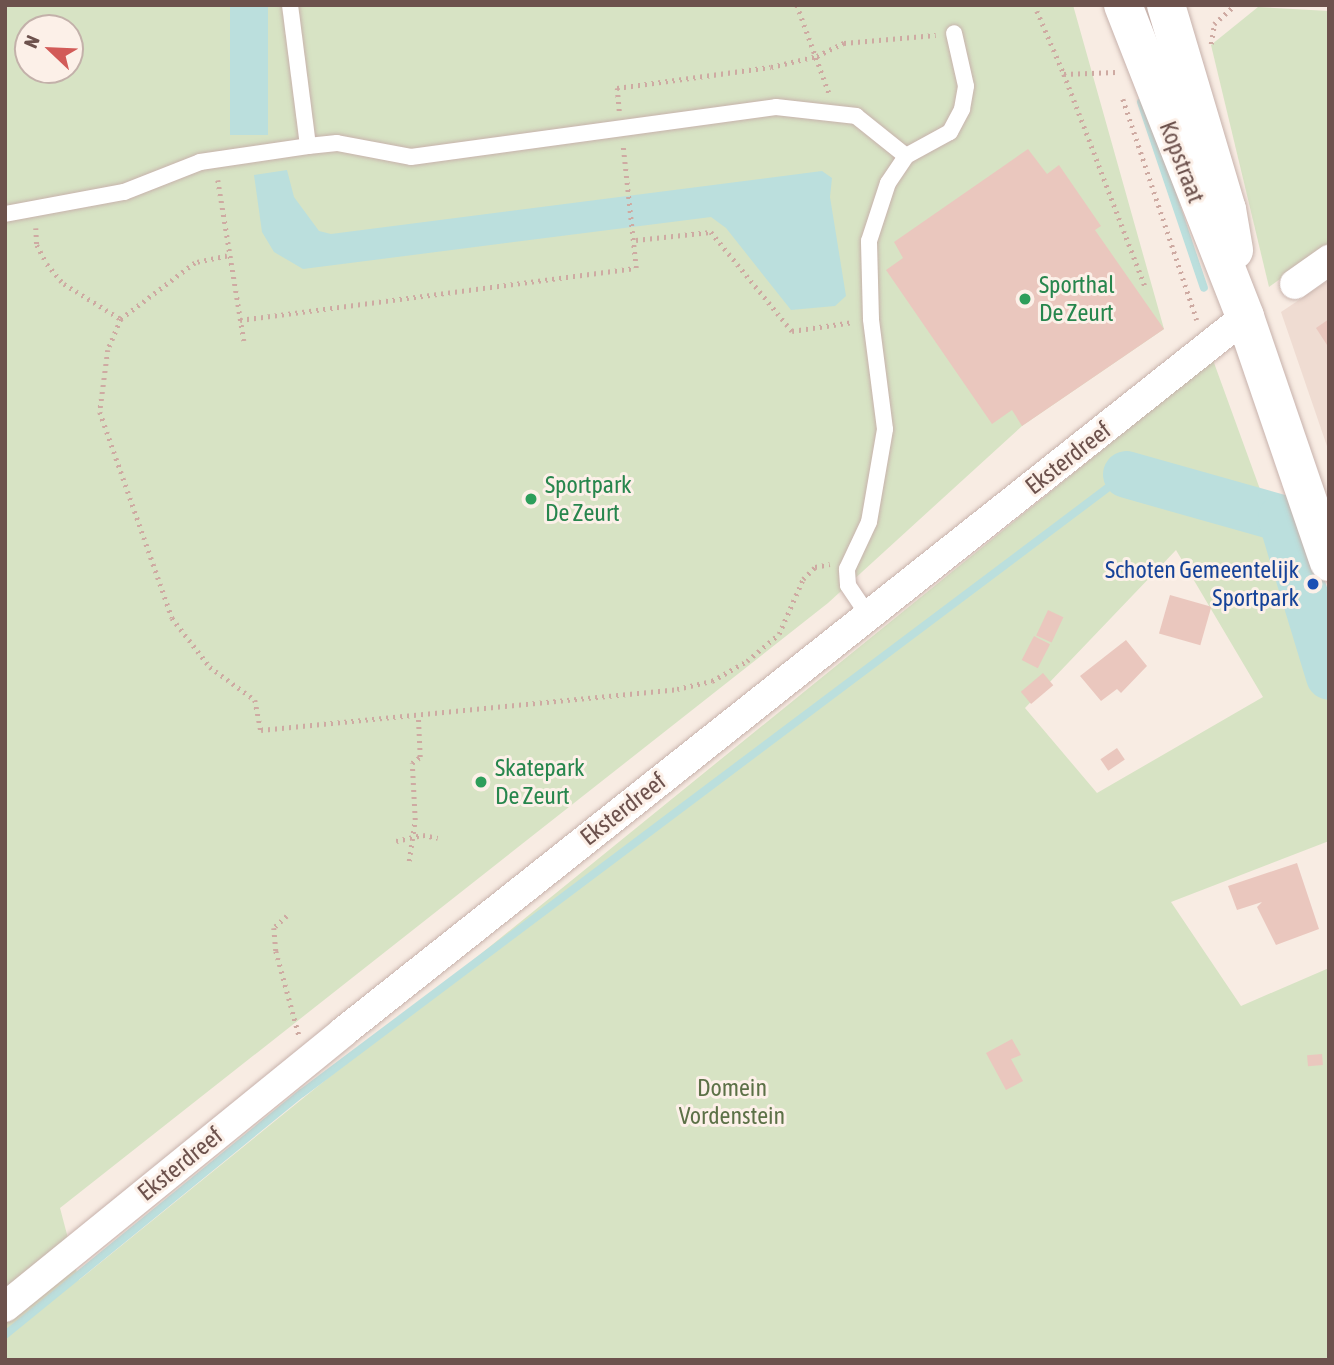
<!DOCTYPE html>
<html>
<head>
<meta charset="utf-8">
<style>
	body { margin:0 }
	#map { position:relative; width:1334px; height:1365px; overflow:hidden; background:#f8ece3; font-family:"Asap Condensed",sans-serif }
	div>[style] { position:absolute }
	[style*='--x'] { left:calc(var(--x)*1px); top:calc(var(--y)*1px); width:calc(var(--w)*1px); rotate:calc(var(--a)*1deg) }
	.residential>* { inset:0; background:#efdcd2 }
	.green>* { inset:0; background:#d7e3c4 }
	.water>* { inset:0; background:#bbdfdd; transform-origin:0 0 }
	.stream>* { height:8px; margin:-4px; padding:0 4px; transform-origin:4px; border-radius:4px; background:#bbdfdd }
	.river>* { height:47px; margin:-23.5px; padding:0 23.5px; transform-origin:23.5px; border-radius:23.5px; background:#bbdfdd }
	.building>* { inset:0; background:#eac7be; transform-origin:0 0 }
	.path>* { height:4.5px; margin-top:-2.25px; transform-origin:0; background:repeating-linear-gradient(90deg,#ceaaa2 0 2px,transparent 0 7px) }
	.roads { filter:drop-shadow(0 0 2px #c7b2ac) drop-shadow(0 0 2px #c7b2ac) }
	.service>* { height:16px; margin:-8px; padding:0 8px; transform-origin:8px; border-radius:8px; background:#fff }
	.minor>* { height:30px; margin:-15px; padding:0 15px; transform-origin:15px; border-radius:15px; background:#fff }
	.secondary>* { height:38px; margin:-19px; padding:0 19px; transform-origin:19px; border-radius:19px; background:#fff }
	.dots>* { width:19px; height:19px; translate:-50% -50%; box-sizing:border-box; border:4px solid #fcf0e8; border-radius:50% }
	span { translate:-50% -50%; white-space:nowrap; text-align:center; line-height:1.15; -webkit-text-stroke:6px #fcf0e8; paint-order:stroke }
	.street-label { font-size:24px; color:#6d524d }
	.leisure-label { font-size:24px; color:#27864d }
	.left { translate:0 -50%; text-align:left }
	.transit-label { font-size:24px; color:#164399 }
	.right { translate:-100% -50%; text-align:right }
	.park-label { font-size:24px; color:#5c7147 }
	.frame { position:absolute; inset:0; border:7px solid #6d524d; pointer-events:none }
	.north { position:absolute; left:14px; top:14px; width:70px; height:70px; box-sizing:border-box; background:#fcf0e8; border:2px solid #c3b1aa; border-radius:50%; rotate:293deg; font-size:19px; font-weight:700; line-height:28px; text-align:center; color:#6d524d }
	.north::after { content:''; display:block; margin:auto; width:24px; height:32px; background:#d25b58; clip-path:polygon(50% 0,100% 100%,50% 72%,0 100%) }
</style>
</head>
<body>
<div id="map">
	<div class="residential">
		<div style="clip-path:polygon(1329px 280px,1329px 452px,1281px 312px)"></div>
	</div>
	<div class="green">
		<div style="clip-path:polygon(evenodd,5px 5px,1073px 5px,1164px 329px,1022px 426px,828px 603px,60px 1208px,79px 1280px,1213px 360px,1329px 679px,1329px 841px,1171px 902px,1241px 1006px,1329px 968px,1329px 1360px,5px 1360px,5px 5px,28px 28px,70px 28px,70px 70px,28px 70px,28px 28px,5px 5px,1176px 550px,1263px 697px,1097px 793px,1025px 708px,1176px 550px)"></div>
		<div style="clip-path:polygon(1258px 7px,1329px 11px,1329px 244px,1269px 287px,1211px 45px)"></div>
	</div>
	<div class="water">
		<div style="left:230px;top:5px;width:38px;height:130px"></div>
		<div style="clip-path:polygon(287px 170px,294px 197px,319px 231px,331px 234px,822px 171px,832px 178px,830px 197px,846px 296px,835px 306px,791px 310px,726px 228px,711px 217px,303px 269px,274px 252px,262px 232px,254px 175px)"></div>
	</div>
	<div class="stream">
		<div style="--x:1141;--y:102;--w:196;--a:71.3"></div>
		<div style="--x:5;--y:1335;--w:383;--a:-39.2"></div>
		<div style="--x:302;--y:1093;--w:1031;--a:-36.91"></div>
	</div>
	<div class="river">
		<div style="--x:1126;--y:474;--w:161;--a:15.8"></div>
		<div style="--x:1281;--y:518;--w:165;--a:73.1"></div>
	</div>
	<div class="building">
		<div style="clip-path:polygon(1028px 149px,1047px 174px,1059px 165px,1101px 226px,1095px 230px,1164px 329px,1022px 426px,1012px 410px,992px 424px,886px 270px,903px 258px,894px 242px)"></div>
		<div style="clip-path:polygon(1329px 319px,1329px 348px,1316px 328px)"></div>
		<div style="left:1170px;top:595px;width:43px;height:40px;rotate:16deg"></div>
		<div style="left:1048px;top:610px;width:17px;height:28px;rotate:25deg"></div>
		<div style="left:1034px;top:636px;width:18px;height:27px;rotate:27deg"></div>
		<div style="clip-path:polygon(1126px 640px,1147px 666px,1121px 693px,1117px 689px,1101px 701px,1080px 676px)"></div>
		<div style="left:1043px;top:673px;width:16px;height:29px;rotate:50deg"></div>
		<div style="left:1117px;top:748px;width:14px;height:20px;rotate:56deg"></div>
		<div style="clip-path:polygon(1297px 863px,1319px 929px,1276px 945px,1257px 907px,1262px 902px,1237px 910px,1228px 886px)"></div>
		<div style="clip-path:polygon(1012px 1039px,1021px 1055px,1011px 1059px,1023px 1081px,1006px 1090px,986px 1053px)"></div>
		<div style="left:1322px;top:1054px;width:11px;height:15px;rotate:85deg"></div>
	</div>
	<div class="path">
		<div style="--x:797;--y:5;--w:94;--a:70"></div>
		<div style="--x:1037;--y:11;--w:69;--a:66.8"></div>
		<div style="--x:1064;--y:74;--w:52;--a:-2.2"></div>
		<div style="--x:1211;--y:44;--w:20;--a:-81"></div>
		<div style="--x:1214;--y:24;--w:28;--a:-42"></div>
		<div style="--x:1064;--y:74;--w:227;--a:69.1"></div>
		<div style="--x:1123;--y:99;--w:233;--a:71.5"></div>
		<div style="--x:619;--y:111;--w:23;--a:-95"></div>
		<div style="--x:617;--y:88;--w:155;--a:-7.8"></div>
		<div style="--x:771;--y:67;--w:47;--a:-13.4"></div>
		<div style="--x:817;--y:56;--w:30;--a:-26"></div>
		<div style="--x:844;--y:43;--w:92;--a:-5"></div>
		<div style="--x:218;--y:180;--w:163;--a:80.8"></div>
		<div style="--x:36;--y:228;--w:17;--a:87"></div>
		<div style="--x:37;--y:245;--w:21;--a:62"></div>
		<div style="--x:47;--y:264;--w:26;--a:50"></div>
		<div style="--x:64;--y:284;--w:67;--a:31.6"></div>
		<div style="--x:636;--y:240;--w:75;--a:-6.1"></div>
		<div style="--x:711;--y:232;--w:128;--a:50.7"></div>
		<div style="--x:792;--y:331;--w:62;--a:-8.4"></div>
		<div style="--x:227;--y:256;--w:33;--a:168"></div>
		<div style="--x:195;--y:263;--w:93;--a:142.9"></div>
		<div style="--x:121;--y:319;--w:34;--a:113"></div>
		<div style="--x:108;--y:350;--w:63;--a:97.4"></div>
		<div style="--x:100;--y:412;--w:218;--a:70.7"></div>
		<div style="--x:172;--y:618;--w:62;--a:52.2"></div>
		<div style="--x:210;--y:667;--w:56;--a:36.3"></div>
		<div style="--x:255;--y:700;--w:31;--a:79"></div>
		<div style="--x:261;--y:730;--w:418;--a:-5.6"></div>
		<div style="--x:677;--y:689;--w:36;--a:-13"></div>
		<div style="--x:712;--y:681;--w:40;--a:-29.7"></div>
		<div style="--x:747;--y:661;--w:42;--a:-40.2"></div>
		<div style="--x:779;--y:634;--w:60;--a:-66.4"></div>
		<div style="--x:803;--y:579;--w:17;--a:-45"></div>
		<div style="--x:815;--y:567;--w:15;--a:-11"></div>
		<div style="--x:240;--y:320;--w:399;--a:-7.5"></div>
		<div style="--x:636;--y:268;--w:122;--a:-96.1"></div>
		<div style="--x:396;--y:841;--w:28;--a:-13"></div>
		<div style="--x:423;--y:835;--w:15;--a:11"></div>
		<div style="--x:409;--y:861;--w:41;--a:-81.7"></div>
		<div style="--x:415;--y:820;--w:57;--a:-93"></div>
		<div style="--x:412;--y:763;--w:10;--a:-37"></div>
		<div style="--x:420;--y:757;--w:42;--a:-92.7"></div>
		<div style="--x:287;--y:916;--w:18;--a:137"></div>
		<div style="--x:274;--y:928;--w:23;--a:85"></div>
		<div style="--x:276;--y:951;--w:87;--a:74.7"></div>
	</div>
	<div class="roads">
		<div class="service">
			<div style="--x:290;--y:5;--w:142;--a:82.7"></div>
			<div style="--x:5;--y:214;--w:121;--a:-10.5"></div>
			<div style="--x:124;--y:192;--w:82;--a:-21.5"></div>
			<div style="--x:200;--y:162;--w:109;--a:-8.4"></div>
			<div style="--x:308;--y:146;--w:29;--a:-6"></div>
			<div style="--x:337;--y:143;--w:75;--a:10.7"></div>
			<div style="--x:411;--y:157;--w:368;--a:-7.8"></div>
			<div style="--x:776;--y:107;--w:81;--a:6.4"></div>
			<div style="--x:856;--y:116;--w:64;--a:38.7"></div>
			<div style="--x:868;--y:615;--w:36;--a:-124"></div>
			<div style="--x:848;--y:585;--w:16;--a:-94"></div>
			<div style="--x:847;--y:569;--w:52;--a:-64.9"></div>
			<div style="--x:869;--y:522;--w:94;--a:-80.2"></div>
			<div style="--x:885;--y:429;--w:111;--a:-97.3"></div>
			<div style="--x:871;--y:319;--w:78;--a:-91.5"></div>
			<div style="--x:869;--y:241;--w:61;--a:-71.9"></div>
			<div style="--x:888;--y:183;--w:32;--a:-56"></div>
			<div style="--x:906;--y:156;--w:50;--a:-28.6"></div>
			<div style="--x:950;--y:132;--w:26;--a:-62"></div>
			<div style="--x:962;--y:109;--w:23;--a:-80"></div>
			<div style="--x:966;--y:86;--w:54;--a:-102.8"></div>
		</div>
		<div class="minor">
			<div style="--x:1295;--y:284;--w:42;--a:-35.2"></div>
			<div style="--x:5;--y:1307;--w:436;--a:-39.1"></div>
			<div style="--x:343;--y:1032;--w:1151;--a:-38.4"></div>
		</div>
		<div class="secondary">
			<div style="--x:1123;--y:5;--w:335;--a:68.6"></div>
			<div style="--x:1245;--y:317;--w:259;--a:71.1"></div>
			<div style="--x:1166;--y:5;--w:213;--a:73.4"></div>
			<div style="--x:1227;--y:209;--w:42;--a:80.3"></div>
		</div>
	</div>
	<div class="dots">
		<div style="left:1025px;top:299px;background:#2e9e5b"></div>
		<div style="left:531px;top:499px;background:#2e9e5b"></div>
		<div style="left:1313px;top:584px;background:#1a4fb4"></div>
		<div style="left:481px;top:782px;background:#2e9e5b"></div>
	</div>
	<div class="street-label">
		<span style="left:1182px;top:162px;rotate:69deg">Kopstraat</span>
		<span style="left:1068px;top:458px;rotate:-38deg">Eksterdreef</span>
		<span style="left:623px;top:809px;rotate:-38deg">Eksterdreef</span>
		<span style="left:180px;top:1164px;rotate:-39deg">Eksterdreef</span>
	</div>
	<div class="leisure-label">
		<span class="left" style="left:1039px;top:299px">Sporthal<br>De Zeurt</span>
		<span class="left" style="left:545px;top:499px">Sportpark<br>De Zeurt</span>
		<span class="left" style="left:495px;top:782px">Skatepark<br>De Zeurt</span>
	</div>
	<div class="transit-label">
		<span class="right" style="left:1299px;top:584px">Schoten Gemeentelijk<br>Sportpark</span>
	</div>
	<div class="park-label">
		<span style="left:732px;top:1102px">Domein<br>Vordenstein</span>
	</div>
	<div class="frame"></div>
	<div class="north">N</div>
</div>
</body>
</html>
